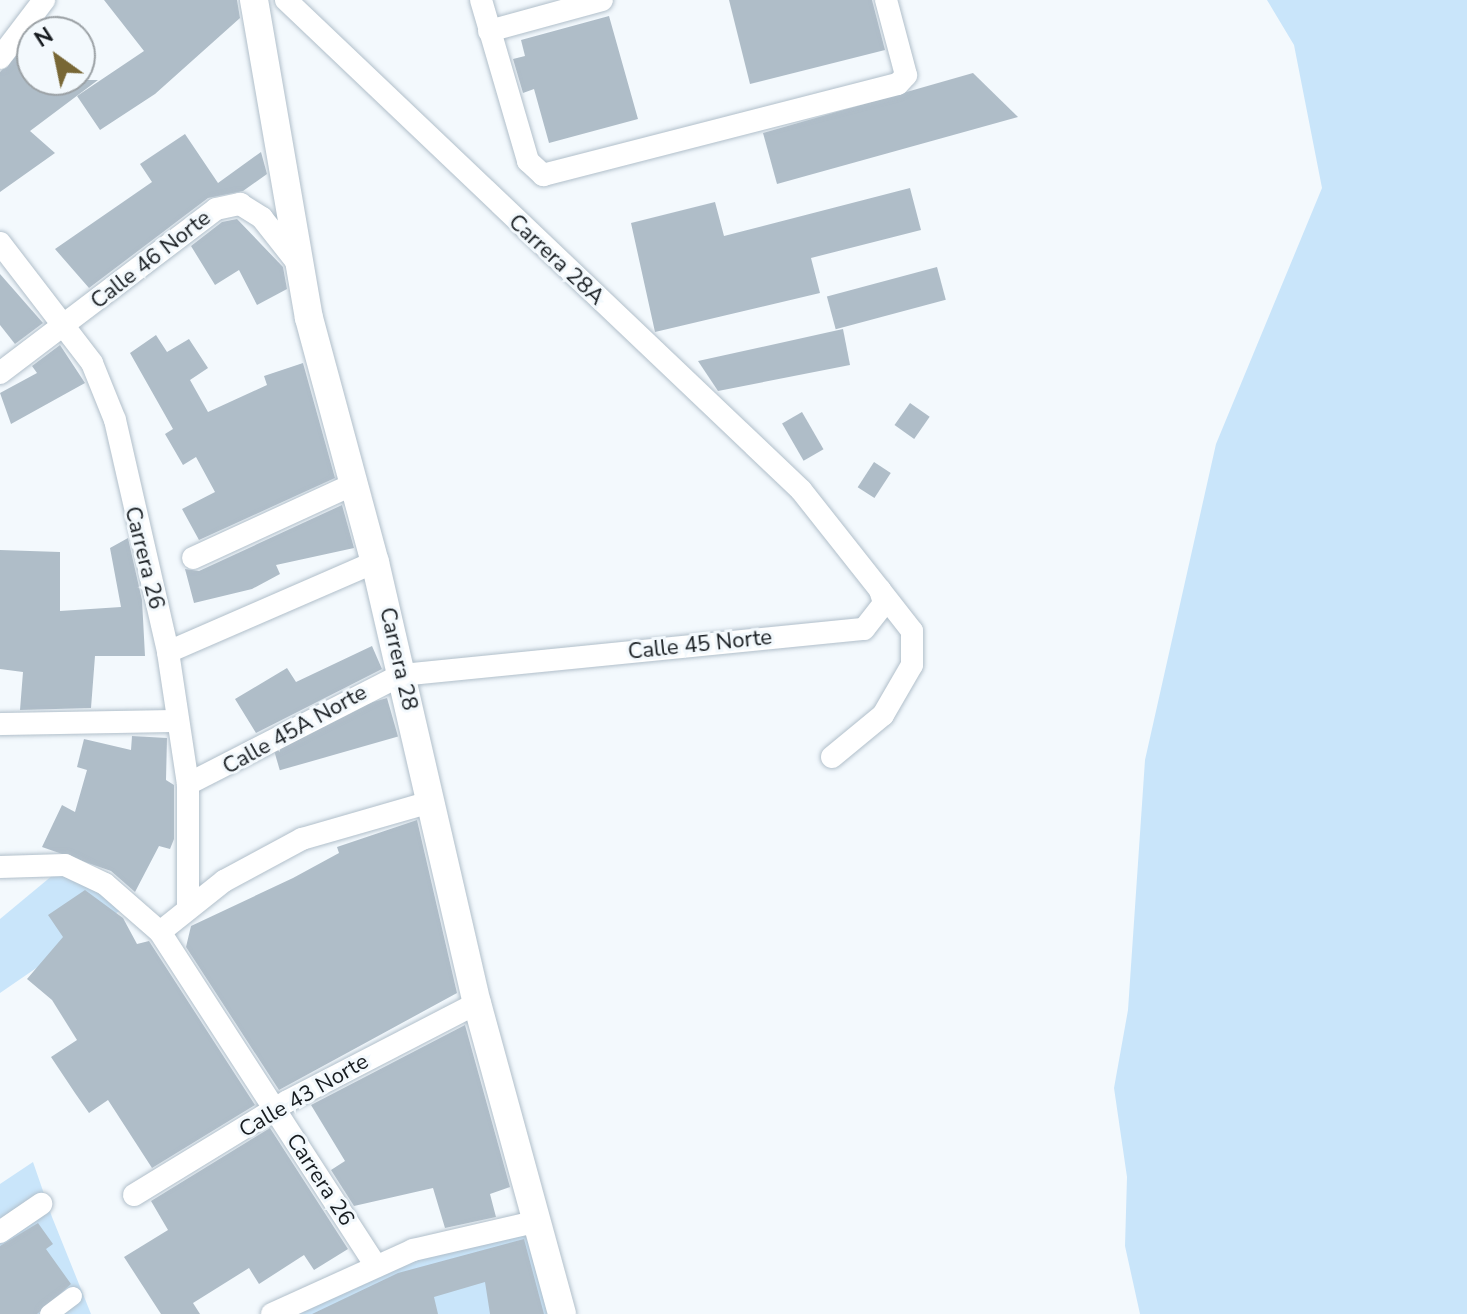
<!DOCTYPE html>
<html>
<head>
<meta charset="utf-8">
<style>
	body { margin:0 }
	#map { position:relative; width:1467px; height:1314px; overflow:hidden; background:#f3f9fd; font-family:"Nunito Sans",sans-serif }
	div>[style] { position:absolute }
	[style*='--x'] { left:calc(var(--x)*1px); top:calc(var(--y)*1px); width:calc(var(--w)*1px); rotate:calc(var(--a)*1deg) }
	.green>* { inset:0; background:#c9e5fa }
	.building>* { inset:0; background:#afbdc8; transform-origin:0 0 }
	.roads { filter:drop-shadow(0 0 2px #b1bfca) drop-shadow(0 0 2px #b1bfca) }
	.pedestrian>* { height:18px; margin:-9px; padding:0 9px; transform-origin:9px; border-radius:9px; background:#fff }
	.minor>* { height:22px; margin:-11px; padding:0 11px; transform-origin:11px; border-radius:11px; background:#fff }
	.tertiary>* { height:28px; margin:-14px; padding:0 14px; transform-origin:14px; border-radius:14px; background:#fff }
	span { translate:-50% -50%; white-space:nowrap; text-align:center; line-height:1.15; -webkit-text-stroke:6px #f3f9fd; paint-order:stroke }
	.street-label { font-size:22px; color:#171c20 }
	.north { position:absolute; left:16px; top:16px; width:80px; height:80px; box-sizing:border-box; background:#f3f9fd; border:2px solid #9ba1a5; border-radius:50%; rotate:327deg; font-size:22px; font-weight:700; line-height:32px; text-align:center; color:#171c20 }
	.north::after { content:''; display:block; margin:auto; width:28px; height:36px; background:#786735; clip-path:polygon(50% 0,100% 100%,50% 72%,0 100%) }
</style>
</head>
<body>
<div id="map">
	<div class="green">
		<div style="clip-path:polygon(1267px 0,1467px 0,1467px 1314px,1140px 1314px,1125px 1246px,1127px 1177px,1114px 1088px,1128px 1010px,1145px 760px,1216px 444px,1322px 188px,1294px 45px)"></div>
		<div style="clip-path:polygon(65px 865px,131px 903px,0 993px,0 919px)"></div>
		<div style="clip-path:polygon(33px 1162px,52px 1217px,91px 1314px,0 1314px,0 1184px)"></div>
		<div style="clip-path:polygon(527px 1223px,561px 1314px,272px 1314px,298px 1299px)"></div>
	</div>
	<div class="building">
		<div style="clip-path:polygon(104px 0,237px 0,240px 18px,155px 94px,100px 130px,77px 96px,144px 51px)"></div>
		<div style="clip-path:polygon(729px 0,872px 0,885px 50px,750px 84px)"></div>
		<div style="clip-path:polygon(609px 16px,638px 119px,549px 143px,534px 89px,523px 93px,513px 59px,525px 56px,521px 40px)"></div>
		<div style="clip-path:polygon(27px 45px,32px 80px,98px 80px,30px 131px,55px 153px,0 192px,0 72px)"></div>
		<div style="clip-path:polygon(973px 73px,1018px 117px,777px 184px,763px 133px)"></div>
		<div style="clip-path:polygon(185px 134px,218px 183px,261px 152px,267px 174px,243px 191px,208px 198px,89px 288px,55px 249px,152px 182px,140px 164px)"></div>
		<div style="clip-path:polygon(910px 188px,921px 230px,811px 258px,820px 293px,655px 332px,631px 223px,715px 202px,724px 236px)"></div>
		<div style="clip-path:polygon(237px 219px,283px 267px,287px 289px,257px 305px,239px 270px,215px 285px,191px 246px,222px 222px)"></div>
		<div style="left:937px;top:267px;width:34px;height:114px;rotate:75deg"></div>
		<div style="clip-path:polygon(0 274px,43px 323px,15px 344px,0 325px)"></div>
		<div style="clip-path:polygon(843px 329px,850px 365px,718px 391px,698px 361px)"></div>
		<div style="clip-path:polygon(156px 335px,167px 352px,189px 339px,208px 368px,190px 380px,208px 412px,267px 385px,264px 376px,303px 363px,335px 478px,199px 540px,182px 509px,215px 492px,196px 457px,183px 465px,165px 434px,173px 429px,130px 353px)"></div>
		<div style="clip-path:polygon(60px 345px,85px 383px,11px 424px,0 393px,37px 373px,32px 366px)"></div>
		<div style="left:910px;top:403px;width:24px;height:27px;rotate:35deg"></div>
		<div style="left:802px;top:412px;width:43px;height:23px;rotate:60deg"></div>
		<div style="left:874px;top:462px;width:20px;height:30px;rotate:33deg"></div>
		<div style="clip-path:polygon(342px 505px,354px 548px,276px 565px,280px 574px,252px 589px,194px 603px,185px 569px,199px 571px)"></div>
		<div style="clip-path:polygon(128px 538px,142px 600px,145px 656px,95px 656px,91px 708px,20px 710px,23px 672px,0 669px,0 550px,60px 552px,60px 611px,121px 607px,110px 548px)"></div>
		<div style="clip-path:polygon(372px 646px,382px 669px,256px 733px,235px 699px,287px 668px,296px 682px)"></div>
		<div style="left:387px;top:698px;width:40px;height:123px;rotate:74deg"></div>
		<div style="clip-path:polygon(132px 736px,167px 738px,166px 780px,174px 785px,174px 839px,170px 849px,159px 846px,135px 892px,111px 871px,42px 847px,62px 805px,75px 812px,87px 770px,77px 767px,84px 739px,131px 750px)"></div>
		<div style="clip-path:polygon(417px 820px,457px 993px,279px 1090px,186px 947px,191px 926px,293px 878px,339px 853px,337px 847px)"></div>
		<div style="clip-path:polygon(85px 890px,123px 918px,137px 944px,149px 941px,255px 1105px,152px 1168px,108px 1100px,89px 1113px,75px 1093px,51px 1057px,77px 1040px,52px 1000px,27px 979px,63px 937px,48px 915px)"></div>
		<div style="clip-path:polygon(465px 1025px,510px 1187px,490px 1194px,496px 1217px,445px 1228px,433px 1188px,354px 1206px,331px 1170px,345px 1161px,311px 1105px)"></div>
		<div style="clip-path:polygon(270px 1128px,348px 1249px,314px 1270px,304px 1255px,259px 1284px,249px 1268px,193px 1303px,200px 1314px,161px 1314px,124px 1257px,168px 1230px,151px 1201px)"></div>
		<div style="clip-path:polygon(38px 1223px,53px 1244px,46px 1249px,71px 1284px,37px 1314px,0 1314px,0 1246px)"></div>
		<div style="clip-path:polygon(524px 1239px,544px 1314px,490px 1314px,485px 1282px,434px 1297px,438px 1314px,312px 1314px,398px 1273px)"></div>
	</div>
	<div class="roads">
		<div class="pedestrian">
			<div style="--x:49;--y:1314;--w:30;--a:-37"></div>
		</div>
		<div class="minor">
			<div style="--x:481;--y:0;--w:168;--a:73.7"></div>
			<div style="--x:528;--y:161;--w:21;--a:43"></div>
			<div style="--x:543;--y:175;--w:366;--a:-14.4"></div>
			<div style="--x:898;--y:84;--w:12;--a:-48"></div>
			<div style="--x:906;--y:75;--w:78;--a:-104.9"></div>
			<div style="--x:489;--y:31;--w:117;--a:-15.3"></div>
			<div style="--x:0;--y:58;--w:73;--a:-52.8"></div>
			<div style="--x:0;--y:243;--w:151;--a:52.5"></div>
			<div style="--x:92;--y:363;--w:61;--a:68"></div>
			<div style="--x:115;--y:420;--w:238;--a:77.1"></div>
			<div style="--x:168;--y:652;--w:134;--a:81.4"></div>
			<div style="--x:188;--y:784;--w:124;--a:90"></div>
			<div style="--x:0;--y:373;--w:271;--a:-37.2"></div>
			<div style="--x:216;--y:209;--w:25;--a:-12"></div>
			<div style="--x:240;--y:204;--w:26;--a:32"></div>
			<div style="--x:262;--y:218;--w:55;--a:51.7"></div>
			<div style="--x:193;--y:558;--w:177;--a:-24.7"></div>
			<div style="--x:168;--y:652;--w:226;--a:-23.5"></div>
			<div style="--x:0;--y:724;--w:176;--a:-1"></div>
			<div style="--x:832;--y:757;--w:66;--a:-39.5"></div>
			<div style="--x:883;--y:715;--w:58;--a:-59.9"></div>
			<div style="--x:912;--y:665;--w:34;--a:-90"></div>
			<div style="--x:912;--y:631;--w:52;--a:-128"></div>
			<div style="--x:188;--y:784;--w:239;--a:-27.1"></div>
			<div style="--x:401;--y:675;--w:465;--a:-5.7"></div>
			<div style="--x:864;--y:629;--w:33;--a:-52"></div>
			<div style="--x:884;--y:603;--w:14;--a:-107"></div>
			<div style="--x:880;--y:590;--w:127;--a:-128.3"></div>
			<div style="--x:801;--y:490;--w:711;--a:-136.42"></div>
			<div style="--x:0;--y:867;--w:65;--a:-1.8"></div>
			<div style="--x:65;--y:865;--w:44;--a:25.4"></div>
			<div style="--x:105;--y:884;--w:73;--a:41.1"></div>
			<div style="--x:160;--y:932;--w:398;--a:57.1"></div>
			<div style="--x:160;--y:932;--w:82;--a:-38.6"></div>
			<div style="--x:224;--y:881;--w:89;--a:-28.3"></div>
			<div style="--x:302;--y:839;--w:133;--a:-16.1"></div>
			<div style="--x:134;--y:1195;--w:180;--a:-31.4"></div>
			<div style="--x:288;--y:1101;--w:213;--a:-27.4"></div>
			<div style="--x:0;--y:1232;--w:50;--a:-34.3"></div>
			<div style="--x:272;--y:1314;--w:155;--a:-24.4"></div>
			<div style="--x:413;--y:1250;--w:129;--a:-13"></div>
		</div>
		<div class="tertiary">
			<div style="--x:254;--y:0;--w:323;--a:80.2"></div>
			<div style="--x:309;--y:318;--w:253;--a:74.9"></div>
			<div style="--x:375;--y:562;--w:453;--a:77"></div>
			<div style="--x:477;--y:1003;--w:322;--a:74.7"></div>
		</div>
	</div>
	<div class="street-label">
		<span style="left:151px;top:260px;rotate:-38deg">Calle 46 Norte</span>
		<span style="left:556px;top:260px;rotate:43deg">Carrera 28A</span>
		<span style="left:144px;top:558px;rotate:76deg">Carrera 26</span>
		<span style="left:700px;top:645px;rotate:-6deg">Calle 45 Norte</span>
		<span style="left:398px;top:659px;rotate:77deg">Carrera 28</span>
		<span style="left:295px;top:730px;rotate:-29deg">Calle 45A Norte</span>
		<span style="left:304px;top:1096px;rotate:-30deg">Calle 43 Norte</span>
		<span style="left:320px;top:1180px;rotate:57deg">Carrera 26</span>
	</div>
	<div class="north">N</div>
</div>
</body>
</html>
